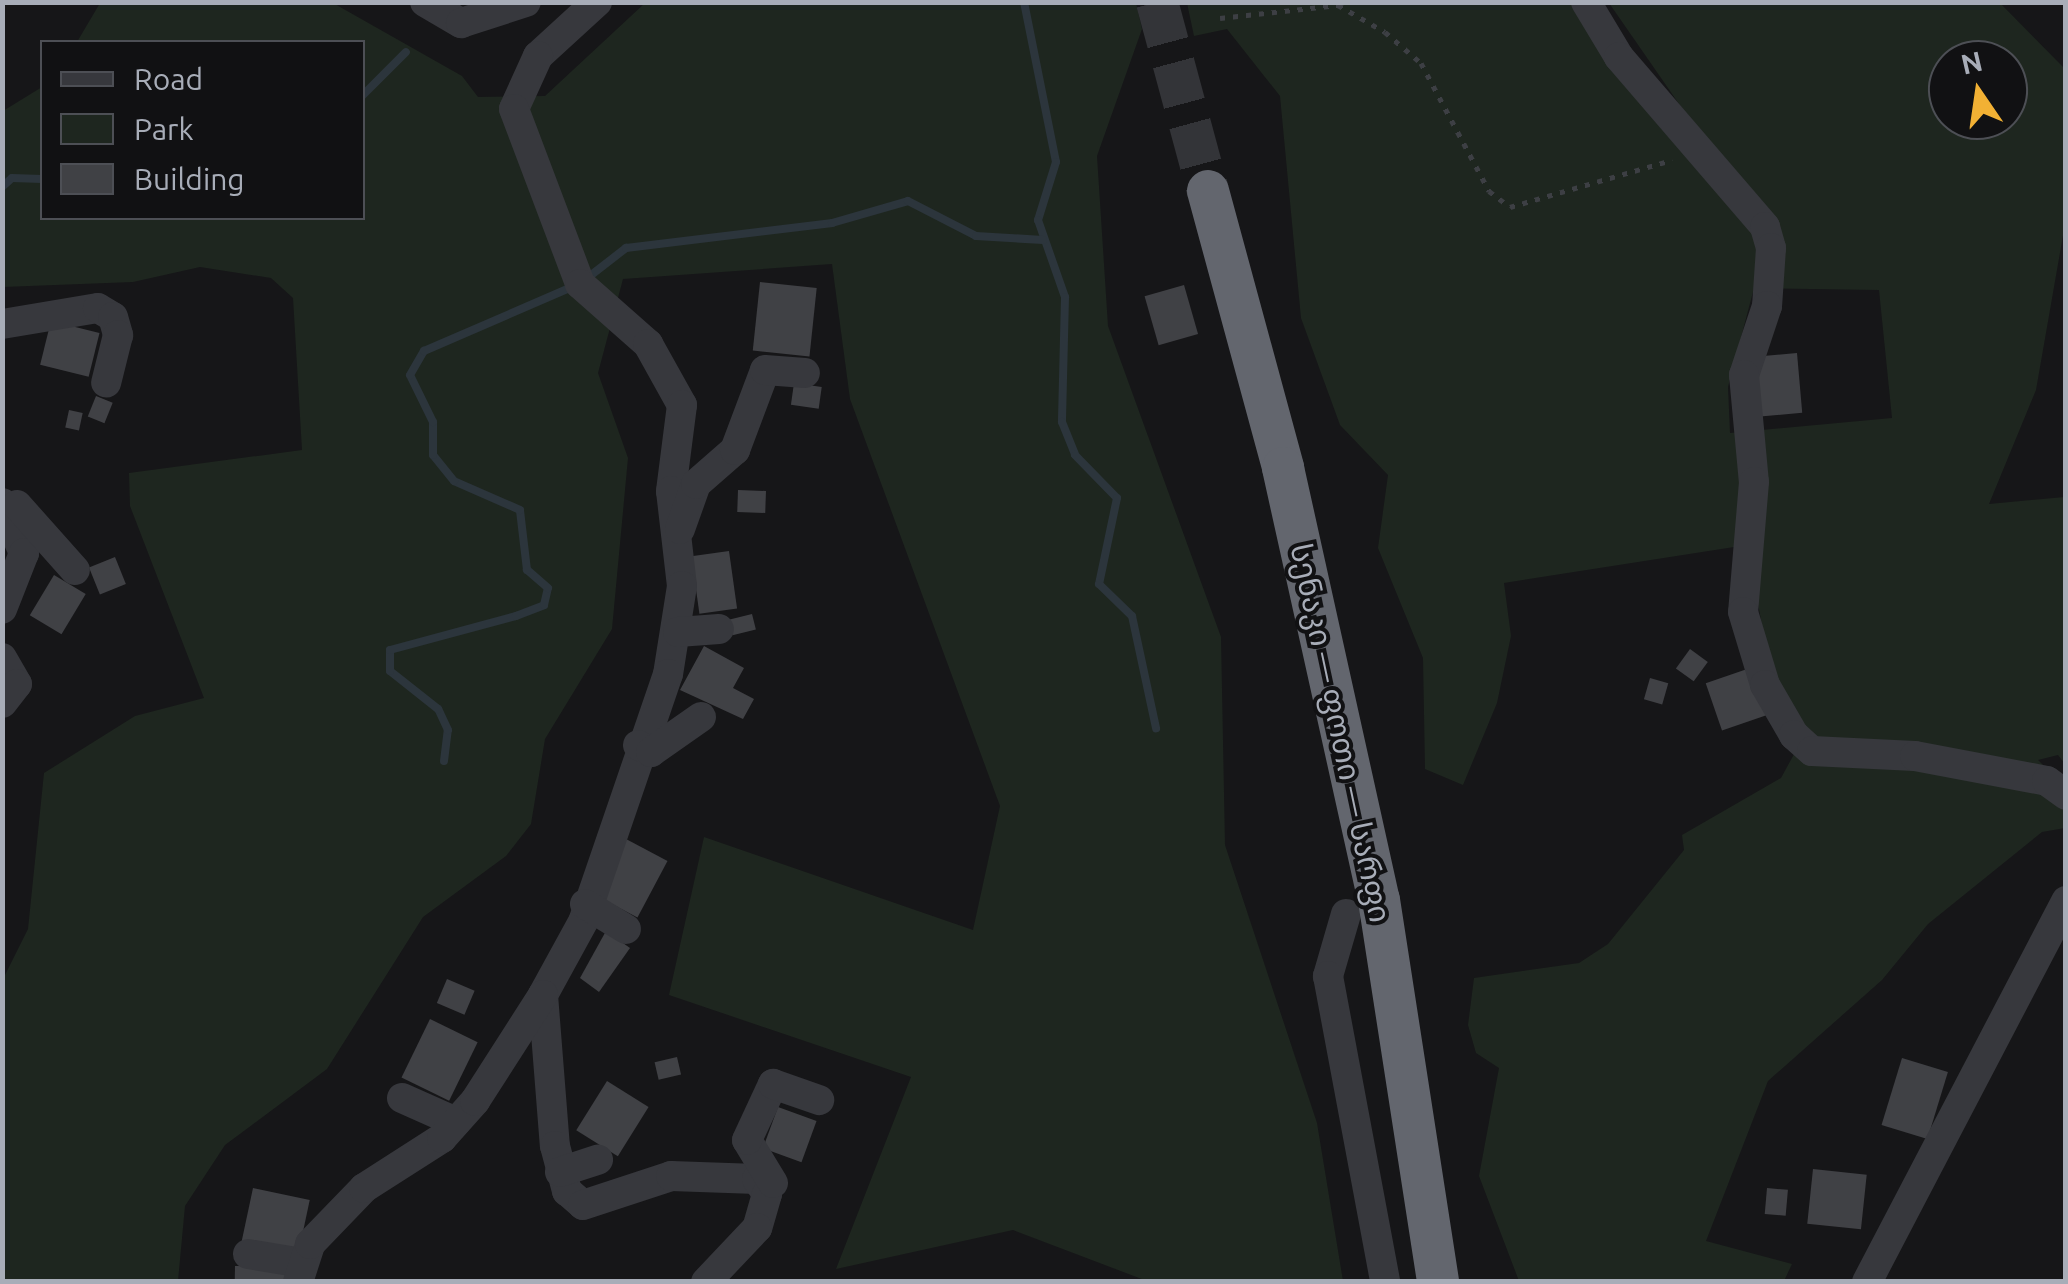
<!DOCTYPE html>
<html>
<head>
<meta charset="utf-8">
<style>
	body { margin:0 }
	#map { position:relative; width:2068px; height:1284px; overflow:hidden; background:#161618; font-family:Ubuntu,"Noto Sans Georgian",sans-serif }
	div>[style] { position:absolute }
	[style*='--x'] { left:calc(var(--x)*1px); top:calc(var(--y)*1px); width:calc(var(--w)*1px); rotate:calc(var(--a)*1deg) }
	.green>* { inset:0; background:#1e261f }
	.stream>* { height:8px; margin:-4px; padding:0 4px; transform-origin:4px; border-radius:4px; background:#2c353c }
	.building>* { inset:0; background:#404145; transform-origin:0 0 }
	.highway-tunnel>* { height:42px; margin-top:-21px; transform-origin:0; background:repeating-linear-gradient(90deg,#333438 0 42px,transparent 0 63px) }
	.path>* { height:5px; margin-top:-2.5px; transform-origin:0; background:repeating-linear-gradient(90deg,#3d3f44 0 5px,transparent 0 13px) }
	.minor>* { height:30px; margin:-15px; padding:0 15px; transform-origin:15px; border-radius:15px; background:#37383d }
	.highway>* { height:42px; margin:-21px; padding:0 21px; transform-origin:21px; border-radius:21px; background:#63666e }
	span { translate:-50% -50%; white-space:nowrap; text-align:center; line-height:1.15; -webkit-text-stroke:8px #111113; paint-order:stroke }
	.street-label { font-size:30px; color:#a8adb8 }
	.frame { position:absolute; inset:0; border:5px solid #a8adb8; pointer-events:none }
	.legend { position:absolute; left:40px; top:40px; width:325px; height:180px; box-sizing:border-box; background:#111113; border:2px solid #4d4f55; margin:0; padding:12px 18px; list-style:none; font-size:30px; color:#a8adb8 }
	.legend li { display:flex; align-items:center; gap:20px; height:50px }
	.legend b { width:50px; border:2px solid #4d4f55 }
	.north { position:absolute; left:1928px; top:40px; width:100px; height:100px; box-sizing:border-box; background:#111113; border:2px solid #4d4f55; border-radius:50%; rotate:347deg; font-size:28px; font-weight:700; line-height:40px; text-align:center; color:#a8adb8 }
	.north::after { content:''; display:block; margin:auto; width:35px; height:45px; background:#f2b134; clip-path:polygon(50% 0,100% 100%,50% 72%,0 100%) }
</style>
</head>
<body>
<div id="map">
	<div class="green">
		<div style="clip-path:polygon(100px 3px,333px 3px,462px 76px,478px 97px,545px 96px,645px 3px,1136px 3px,1142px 29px,1097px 156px,1108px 326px,1221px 637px,1225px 845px,1317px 1123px,1343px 1281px,1147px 1281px,1013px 1230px,836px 1269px,911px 1077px,669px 995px,704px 837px,973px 930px,1000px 806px,850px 399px,832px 264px,623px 279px,598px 373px,628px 458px,612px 629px,545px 739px,531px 824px,506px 856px,423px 917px,327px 1069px,225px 1145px,185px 1206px,178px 1281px,3px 1281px,2px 981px,28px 929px,44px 773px,135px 716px,204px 698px,130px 506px,129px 473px,302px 450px,293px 298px,271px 278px,200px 267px,133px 282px,3px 287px,3px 111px,42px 87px,42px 218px,362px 218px,362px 42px,77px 42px)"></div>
		<div style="clip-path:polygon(evenodd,1187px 3px,1581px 3px,1686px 114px,1609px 3px,2000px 3px,2065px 69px,2065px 224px,2036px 390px,1989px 504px,2065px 497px,2065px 764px,2058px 755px,2038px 760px,2064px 786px,2065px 828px,2042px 832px,1928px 924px,1882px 980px,1768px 1081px,1706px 1241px,1792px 1264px,1784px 1281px,1519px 1281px,1479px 1176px,1499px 1068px,1476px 1053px,1468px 1025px,1474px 978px,1579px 963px,1608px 944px,1684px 850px,1682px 835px,1781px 778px,1805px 734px,1778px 711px,1747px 545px,1504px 583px,1511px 636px,1497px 703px,1463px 785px,1425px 769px,1423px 658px,1378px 548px,1388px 475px,1340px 425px,1301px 318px,1280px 96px,1227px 29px,1194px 36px,1187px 3px,1948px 60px,2008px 60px,2008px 120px,1948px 120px,1948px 60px,1187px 3px,1754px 288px,1879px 290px,1892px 418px,1730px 433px,1728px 387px,1754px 288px)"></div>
	</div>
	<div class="stream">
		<div style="--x:1024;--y:2;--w:163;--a:78.7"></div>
		<div style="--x:1056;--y:162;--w:61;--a:107.2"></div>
		<div style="--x:1038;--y:220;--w:82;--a:70.7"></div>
		<div style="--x:1065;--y:297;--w:125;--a:91.4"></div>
		<div style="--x:1062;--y:422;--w:35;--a:68"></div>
		<div style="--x:1075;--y:455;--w:60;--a:45.7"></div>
		<div style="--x:1117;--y:498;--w:88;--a:101.8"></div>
		<div style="--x:1099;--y:584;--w:46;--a:44.1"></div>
		<div style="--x:1132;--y:616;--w:115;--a:77.9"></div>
		<div style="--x:362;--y:96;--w:62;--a:-45"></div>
		<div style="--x:2;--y:187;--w:13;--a:-42"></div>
		<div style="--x:12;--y:178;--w:30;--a:2"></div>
		<div style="--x:586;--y:279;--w:51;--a:-37.8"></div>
		<div style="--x:626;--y:248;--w:208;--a:-6.9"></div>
		<div style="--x:832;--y:223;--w:79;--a:-16.1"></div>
		<div style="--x:908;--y:201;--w:76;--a:27.2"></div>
		<div style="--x:976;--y:236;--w:67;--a:3.4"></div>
		<div style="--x:444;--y:761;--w:31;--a:-83"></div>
		<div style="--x:448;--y:730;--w:23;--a:-115"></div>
		<div style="--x:438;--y:709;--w:61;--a:-141.6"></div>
		<div style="--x:390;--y:671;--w:21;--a:-90"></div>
		<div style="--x:390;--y:650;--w:131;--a:-15.1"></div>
		<div style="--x:516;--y:616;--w:30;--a:-21"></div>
		<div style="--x:544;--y:605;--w:17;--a:-77"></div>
		<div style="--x:548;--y:588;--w:28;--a:-139"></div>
		<div style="--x:527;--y:570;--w:60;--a:-96.7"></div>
		<div style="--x:520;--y:510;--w:72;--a:-156.3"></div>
		<div style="--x:454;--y:481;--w:33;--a:-129"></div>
		<div style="--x:433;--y:455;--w:33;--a:-90"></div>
		<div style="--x:433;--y:422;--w:52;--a:-116.1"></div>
		<div style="--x:410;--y:375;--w:28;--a:-60"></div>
		<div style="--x:424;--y:351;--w:163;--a:-23.4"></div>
	</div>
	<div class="building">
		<div style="left:760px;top:282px;width:57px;height:69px;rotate:6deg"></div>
		<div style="left:1184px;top:285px;width:51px;height:41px;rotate:74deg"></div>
		<div style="left:51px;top:321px;width:50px;height:45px;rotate:14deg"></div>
		<div style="left:1797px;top:353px;width:60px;height:45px;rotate:85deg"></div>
		<div style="left:794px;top:383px;width:28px;height:22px;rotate:8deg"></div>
		<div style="left:96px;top:396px;width:18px;height:22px;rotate:22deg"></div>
		<div style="left:69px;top:410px;width:14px;height:18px;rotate:12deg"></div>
		<div style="left:738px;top:490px;width:28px;height:22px;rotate:2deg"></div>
		<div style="left:729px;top:551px;width:58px;height:38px;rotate:82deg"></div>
		<div style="left:115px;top:557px;width:29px;height:28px;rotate:68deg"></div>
		<div style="left:54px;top:575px;width:37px;height:47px;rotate:31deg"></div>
		<div style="left:752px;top:614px;width:16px;height:24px;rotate:76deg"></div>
		<div style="clip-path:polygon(704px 646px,744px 668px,733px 688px,754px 699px,743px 719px,680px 690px)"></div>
		<div style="left:1690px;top:649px;width:22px;height:24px;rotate:36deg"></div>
		<div style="left:1753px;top:667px;width:50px;height:50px;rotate:71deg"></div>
		<div style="left:1650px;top:678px;width:19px;height:22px;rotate:16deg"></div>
		<div style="left:626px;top:839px;width:47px;height:64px;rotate:28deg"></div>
		<div style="clip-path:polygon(606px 931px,630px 948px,599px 992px,580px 978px)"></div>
		<div style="left:447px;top:979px;width:30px;height:26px;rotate:23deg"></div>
		<div style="left:430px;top:1019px;width:53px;height:65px;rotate:26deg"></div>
		<div style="left:677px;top:1057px;width:18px;height:23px;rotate:77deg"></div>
		<div style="left:1902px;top:1058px;width:48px;height:70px;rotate:17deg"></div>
		<div style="left:607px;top:1081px;width:49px;height:58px;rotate:32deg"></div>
		<div style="left:778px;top:1107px;width:41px;height:44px;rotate:20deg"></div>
		<div style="left:1813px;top:1169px;width:54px;height:55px;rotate:6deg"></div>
		<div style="left:253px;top:1188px;width:58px;height:57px;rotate:12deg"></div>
		<div style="left:1767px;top:1188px;width:21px;height:26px;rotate:5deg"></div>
		<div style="left:235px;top:1266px;width:52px;height:16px;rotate:1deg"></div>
	</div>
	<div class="highway-tunnel">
		<div style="--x:1157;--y:2;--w:196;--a:74.9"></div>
	</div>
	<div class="path">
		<div style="--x:1220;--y:18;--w:119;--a:-6.3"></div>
		<div style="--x:1338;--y:5;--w:54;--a:29.9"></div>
		<div style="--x:1385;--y:32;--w:48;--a:40.7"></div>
		<div style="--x:1421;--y:63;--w:145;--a:62"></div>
		<div style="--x:1489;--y:191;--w:26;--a:37"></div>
		<div style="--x:1510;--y:207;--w:169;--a:-16.2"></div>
	</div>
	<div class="minor">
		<div style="--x:425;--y:2;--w:42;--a:30.3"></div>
		<div style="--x:461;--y:23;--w:68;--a:-17.9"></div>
		<div style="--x:597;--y:2;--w:80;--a:137.5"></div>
		<div style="--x:538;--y:56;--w:58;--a:114.4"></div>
		<div style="--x:514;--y:109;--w:187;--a:69.3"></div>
		<div style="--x:580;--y:284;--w:91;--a:41.4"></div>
		<div style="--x:648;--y:344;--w:70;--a:60.9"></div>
		<div style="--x:682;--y:405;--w:87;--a:97.3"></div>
		<div style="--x:671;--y:491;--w:96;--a:83.4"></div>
		<div style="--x:682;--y:586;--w:89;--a:99"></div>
		<div style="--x:668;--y:674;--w:260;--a:108.9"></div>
		<div style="--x:584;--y:920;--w:85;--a:118.7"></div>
		<div style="--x:543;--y:995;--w:151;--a:85.5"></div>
		<div style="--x:555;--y:1146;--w:47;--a:75.1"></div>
		<div style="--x:567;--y:1191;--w:21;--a:41"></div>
		<div style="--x:583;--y:1205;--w:93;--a:-18.2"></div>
		<div style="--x:671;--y:1176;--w:86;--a:2"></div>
		<div style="--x:757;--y:1179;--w:18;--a:56"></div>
		<div style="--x:767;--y:1194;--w:35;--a:106"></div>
		<div style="--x:757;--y:1228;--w:74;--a:133.4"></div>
		<div style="--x:1586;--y:2;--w:64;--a:59"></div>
		<div style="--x:1619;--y:57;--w:224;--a:49.3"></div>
		<div style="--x:1765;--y:227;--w:22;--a:74"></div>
		<div style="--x:1771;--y:248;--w:58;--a:93.9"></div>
		<div style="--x:1767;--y:306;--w:73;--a:108.4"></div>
		<div style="--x:1744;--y:375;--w:107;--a:84.7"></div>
		<div style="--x:1754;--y:482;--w:130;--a:94.8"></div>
		<div style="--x:1743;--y:612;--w:76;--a:73.2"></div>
		<div style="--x:1765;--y:685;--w:58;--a:59.9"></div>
		<div style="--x:1794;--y:735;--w:24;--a:42"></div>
		<div style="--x:1812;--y:751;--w:103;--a:2.8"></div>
		<div style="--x:1915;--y:756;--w:134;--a:10.7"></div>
		<div style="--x:2047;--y:781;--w:24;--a:36"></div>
		<div style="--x:2;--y:324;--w:97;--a:-9.5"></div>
		<div style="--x:98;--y:308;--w:17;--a:31"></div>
		<div style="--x:113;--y:317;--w:19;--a:74"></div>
		<div style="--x:118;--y:335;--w:49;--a:104"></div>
		<div style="--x:2;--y:503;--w:55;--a:66.3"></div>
		<div style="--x:24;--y:553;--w:60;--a:111.4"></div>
		<div style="--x:17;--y:505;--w:87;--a:48.3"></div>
		<div style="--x:680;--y:529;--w:48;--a:-70.4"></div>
		<div style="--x:696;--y:484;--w:52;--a:-41.1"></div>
		<div style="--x:735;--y:450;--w:85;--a:-69.4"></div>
		<div style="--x:765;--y:370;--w:40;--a:4.3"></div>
		<div style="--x:678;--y:632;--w:41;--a:-4.2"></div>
		<div style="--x:2;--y:658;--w:30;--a:60"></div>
		<div style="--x:17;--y:684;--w:24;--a:128"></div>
		<div style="--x:638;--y:745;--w:15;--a:28"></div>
		<div style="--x:651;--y:752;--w:61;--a:-35"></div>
		<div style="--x:585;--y:904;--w:48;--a:31.4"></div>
		<div style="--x:1346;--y:914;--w:65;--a:106.2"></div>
		<div style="--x:1328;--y:976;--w:311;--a:79.4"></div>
		<div style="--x:402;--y:1098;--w:59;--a:24"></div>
		<div style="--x:560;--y:1172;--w:40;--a:-18"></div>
		<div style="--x:773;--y:1183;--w:50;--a:-121.2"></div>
		<div style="--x:747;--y:1140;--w:62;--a:-65.1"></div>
		<div style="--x:773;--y:1084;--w:49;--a:19.2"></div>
		<div style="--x:248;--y:1254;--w:55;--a:9.5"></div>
		<div style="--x:298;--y:1282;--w:40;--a:-72"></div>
		<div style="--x:310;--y:1244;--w:78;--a:-46"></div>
		<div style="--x:364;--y:1188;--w:93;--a:-32.7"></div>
		<div style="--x:442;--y:1138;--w:50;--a:-48.3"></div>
		<div style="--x:475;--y:1101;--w:126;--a:-57.3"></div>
		<div style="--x:1867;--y:1282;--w:430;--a:-62.4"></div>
	</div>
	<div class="highway">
		<div style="--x:1208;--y:191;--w:287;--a:74.8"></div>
		<div style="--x:1283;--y:468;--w:443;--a:77.5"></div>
		<div style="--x:1379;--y:900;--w:387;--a:81.2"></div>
	</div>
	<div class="street-label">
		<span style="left:1341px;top:733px;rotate:78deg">სენაკი — ფოთი — სარფი</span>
	</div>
	<div class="frame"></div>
	<ul class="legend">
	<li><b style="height:12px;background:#37383d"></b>Road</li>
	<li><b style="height:28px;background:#1e261f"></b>Park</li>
	<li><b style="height:28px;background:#404145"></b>Building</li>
	</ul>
	<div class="north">N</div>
</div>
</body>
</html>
